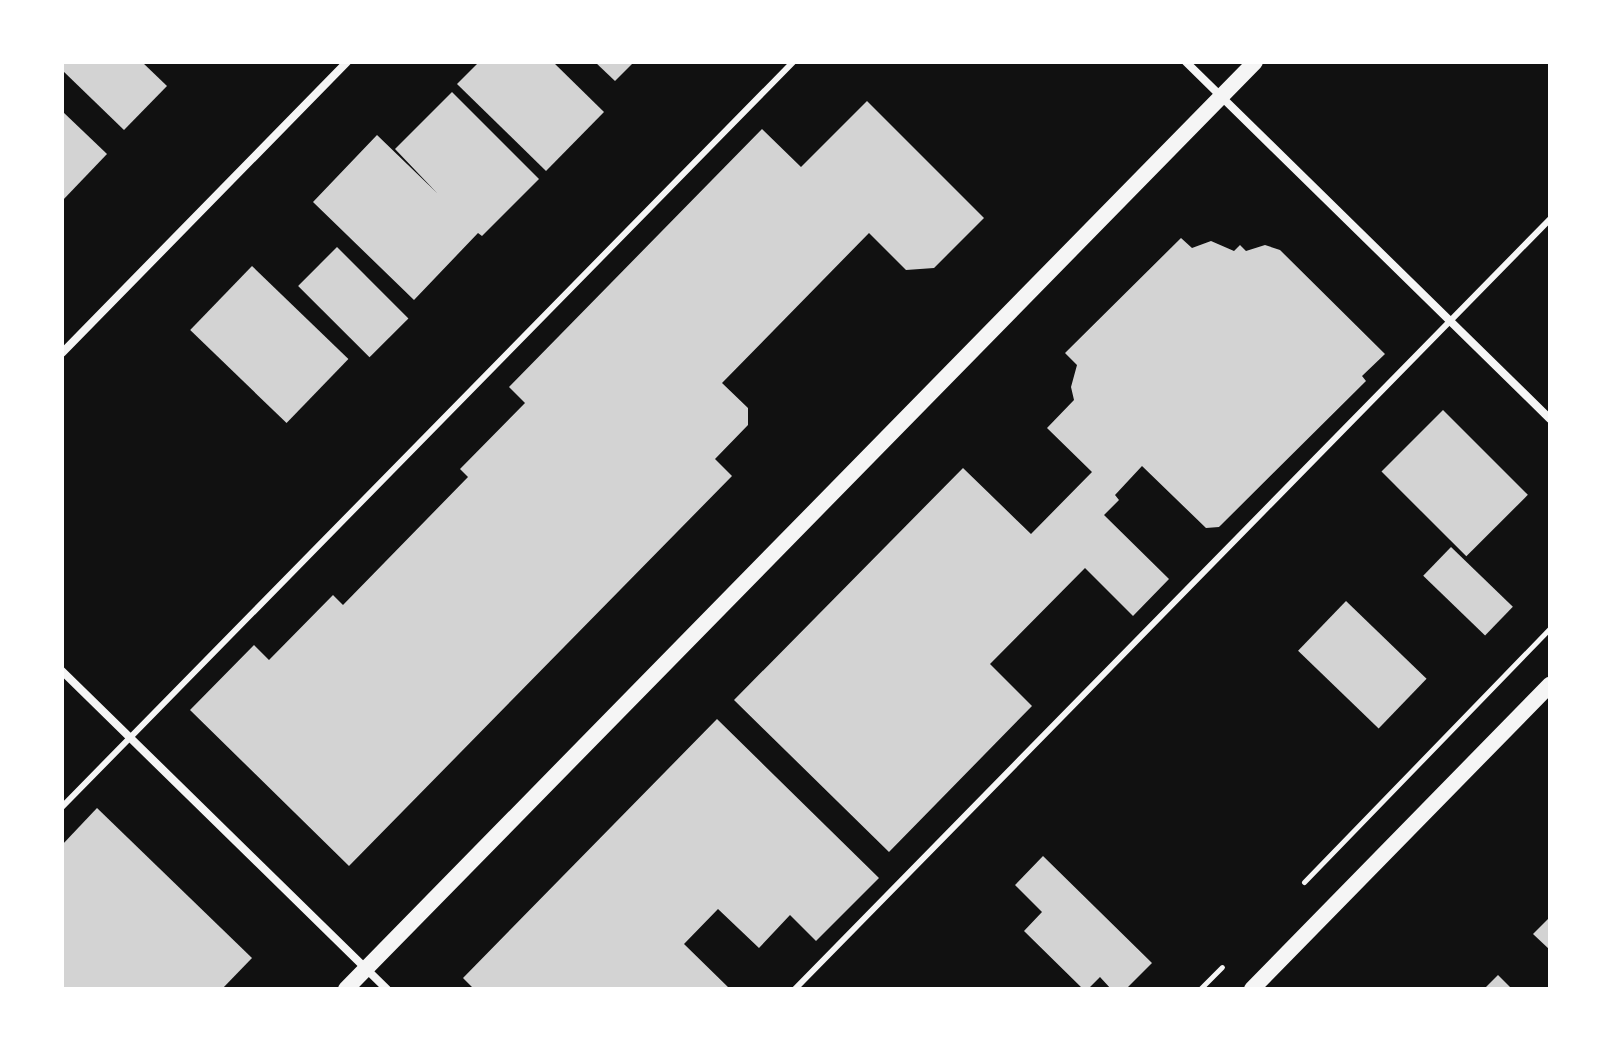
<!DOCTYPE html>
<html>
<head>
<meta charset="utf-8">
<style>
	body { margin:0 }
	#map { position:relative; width:1612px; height:1051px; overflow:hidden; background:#111; font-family:Cabin,sans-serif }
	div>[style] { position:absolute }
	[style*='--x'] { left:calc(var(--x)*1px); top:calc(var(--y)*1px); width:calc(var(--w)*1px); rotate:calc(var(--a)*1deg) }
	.building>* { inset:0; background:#d3d3d3; transform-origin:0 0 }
	.path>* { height:5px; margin:-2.5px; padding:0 2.5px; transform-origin:2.5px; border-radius:2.5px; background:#f5f5f5 }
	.service>* { height:6px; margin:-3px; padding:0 3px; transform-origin:3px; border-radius:3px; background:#f5f5f5 }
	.minor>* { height:8px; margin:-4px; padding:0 4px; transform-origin:4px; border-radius:4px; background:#f5f5f5 }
	.secondary>* { height:16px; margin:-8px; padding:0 8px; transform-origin:8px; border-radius:8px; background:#f5f5f5 }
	span { translate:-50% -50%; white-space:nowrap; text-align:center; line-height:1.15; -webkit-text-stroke:7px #fff; paint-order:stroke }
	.frame { position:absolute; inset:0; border:64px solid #fff; pointer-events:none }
</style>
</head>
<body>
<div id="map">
	<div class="building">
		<div style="clip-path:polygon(62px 62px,142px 62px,167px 86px,124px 130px,62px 70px)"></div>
		<div style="clip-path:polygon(479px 62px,553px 62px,604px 112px,546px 171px,457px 84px)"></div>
		<div style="clip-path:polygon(595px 62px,634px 62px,615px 81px)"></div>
		<div style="clip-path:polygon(452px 92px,539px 179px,482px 236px,478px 233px,414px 300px,313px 202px,377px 135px,437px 193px,395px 149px)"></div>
		<div style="clip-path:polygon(867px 101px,984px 218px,934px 268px,906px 270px,869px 233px,722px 383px,748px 408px,748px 425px,715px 459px,732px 476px,349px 866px,190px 710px,254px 645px,269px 660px,333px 595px,343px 605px,468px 477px,460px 469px,525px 403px,509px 387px,762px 129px,801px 167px)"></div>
		<div style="clip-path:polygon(62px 111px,107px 154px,62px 201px)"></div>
		<div style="clip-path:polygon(1181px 238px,1192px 248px,1211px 241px,1234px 251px,1240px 245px,1246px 251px,1265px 245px,1280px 250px,1385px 354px,1362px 376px,1366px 381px,1219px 527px,1206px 528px,1142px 466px,1115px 495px,1119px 500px,1104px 515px,1169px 579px,1133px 616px,1085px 568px,990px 664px,1032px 706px,889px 852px,734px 700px,963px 468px,1031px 534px,1092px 472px,1047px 428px,1074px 400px,1071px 387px,1077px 365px,1065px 353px)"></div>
		<div style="left:337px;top:247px;width:101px;height:55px;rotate:45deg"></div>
		<div style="left:252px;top:266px;width:134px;height:89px;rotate:44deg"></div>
		<div style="left:1443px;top:410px;width:120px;height:87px;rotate:45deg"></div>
		<div style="left:1451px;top:547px;width:86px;height:40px;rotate:44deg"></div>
		<div style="left:1346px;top:601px;width:112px;height:69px;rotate:44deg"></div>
		<div style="clip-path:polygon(717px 719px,879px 878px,816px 941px,790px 915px,759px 948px,718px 909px,684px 944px,730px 989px,474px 989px,463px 978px)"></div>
		<div style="clip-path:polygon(97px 808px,252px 958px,222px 989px,62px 989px,62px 845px)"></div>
		<div style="clip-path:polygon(1043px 856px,1152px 963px,1126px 989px,1111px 989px,1100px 977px,1088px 989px,1083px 989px,1024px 931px,1042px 912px,1015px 885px)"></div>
		<div style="clip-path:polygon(1550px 917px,1550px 950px,1533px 934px)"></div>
		<div style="clip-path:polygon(1498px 975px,1512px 989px,1484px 989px)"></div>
	</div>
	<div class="path">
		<div style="--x:1304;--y:882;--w:354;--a:-45.9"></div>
		<div style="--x:1200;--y:989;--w:31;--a:-45"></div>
	</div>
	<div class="service">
		<div style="--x:62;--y:807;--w:1044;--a:-45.54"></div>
		<div style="--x:795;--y:989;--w:1078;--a:-45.56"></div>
	</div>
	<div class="minor">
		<div style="--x:1186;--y:62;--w:510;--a:44.44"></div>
		<div style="--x:62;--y:353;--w:407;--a:-45.6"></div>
		<div style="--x:62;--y:671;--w:455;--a:44.4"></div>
	</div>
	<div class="secondary">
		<div style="--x:346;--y:989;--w:1298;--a:-45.56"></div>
		<div style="--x:1252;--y:989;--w:426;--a:-45.6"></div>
	</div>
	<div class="frame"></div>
</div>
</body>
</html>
